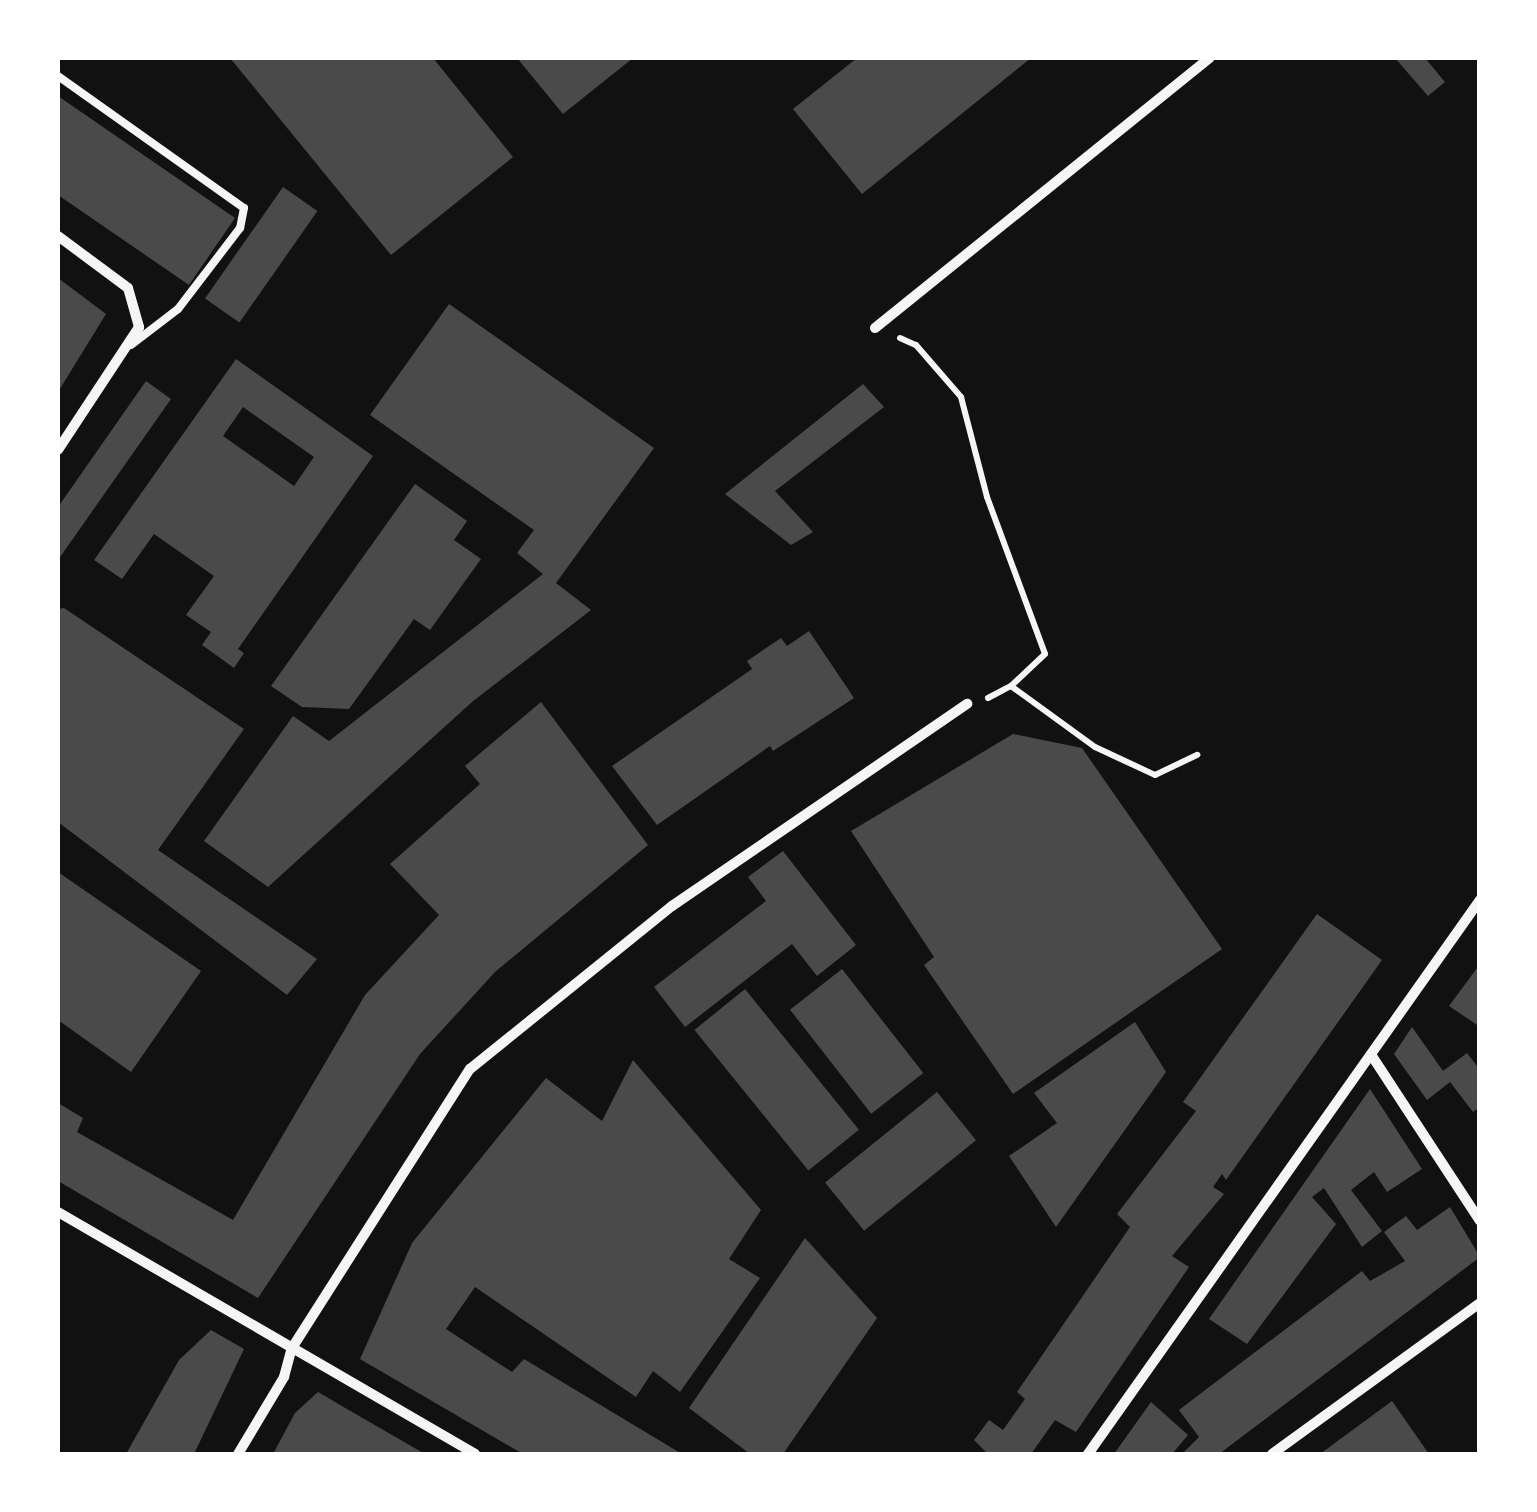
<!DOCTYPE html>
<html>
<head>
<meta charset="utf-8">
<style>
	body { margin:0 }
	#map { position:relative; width:1537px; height:1512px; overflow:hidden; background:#111; font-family:Barlow,sans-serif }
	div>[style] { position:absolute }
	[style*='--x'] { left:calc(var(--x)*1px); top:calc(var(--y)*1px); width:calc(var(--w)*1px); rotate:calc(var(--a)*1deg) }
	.building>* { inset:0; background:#4a4a4a; transform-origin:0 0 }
	.path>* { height:6px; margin:-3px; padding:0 3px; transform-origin:3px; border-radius:3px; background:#f5f5f5 }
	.service>* { height:8px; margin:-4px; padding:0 4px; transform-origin:4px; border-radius:4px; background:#f5f5f5 }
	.minor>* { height:10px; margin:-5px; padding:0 5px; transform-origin:5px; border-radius:5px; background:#f5f5f5 }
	span { translate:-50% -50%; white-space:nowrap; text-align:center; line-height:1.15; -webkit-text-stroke:10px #fff; paint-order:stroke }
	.frame { position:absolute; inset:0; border:60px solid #fff; pointer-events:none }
</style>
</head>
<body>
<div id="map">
	<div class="building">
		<div style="clip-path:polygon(230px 58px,433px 58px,513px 157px,391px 255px)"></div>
		<div style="clip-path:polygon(517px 58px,633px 58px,563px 114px)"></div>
		<div style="clip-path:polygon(857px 58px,1031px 58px,862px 194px,793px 109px)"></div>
		<div style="clip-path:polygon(1395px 58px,1425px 58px,1445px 82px,1428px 96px)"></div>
		<div style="clip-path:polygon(58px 96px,235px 218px,189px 285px,58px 195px)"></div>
		<div style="left:283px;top:187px;width:42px;height:136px;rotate:35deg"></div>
		<div style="clip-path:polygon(58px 278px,106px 314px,58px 392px)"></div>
		<div style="clip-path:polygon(449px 304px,654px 448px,556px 583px,591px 610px,472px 702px,268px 887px,204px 841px,293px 716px,329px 741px,543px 574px,517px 553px,534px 530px,370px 415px)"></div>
		<div style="clip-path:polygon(evenodd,236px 359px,373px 456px,238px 649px,244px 653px,234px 668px,202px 645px,211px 632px,186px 615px,214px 576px,154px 534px,122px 579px,94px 560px,236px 359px,243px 407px,314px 457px,294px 486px,223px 436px,243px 407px)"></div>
		<div style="clip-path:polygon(146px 381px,171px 399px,58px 560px,58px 507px)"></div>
		<div style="clip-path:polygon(863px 384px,884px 407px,775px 491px,813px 532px,791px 545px,725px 494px)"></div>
		<div style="clip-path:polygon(415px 484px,467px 521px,454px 540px,481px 559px,430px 630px,414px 619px,349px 709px,302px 707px,271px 686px)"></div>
		<div style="clip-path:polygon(64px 608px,244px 729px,158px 850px,317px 959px,287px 995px,58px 822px,58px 609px)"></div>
		<div style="clip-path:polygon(809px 631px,854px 698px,773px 751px,770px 746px,657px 825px,612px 766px,752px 669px,747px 661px,781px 638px,787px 646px)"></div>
		<div style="clip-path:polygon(541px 702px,648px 845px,495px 972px,420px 1054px,258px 1298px,58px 1181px,58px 1103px,83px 1118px,77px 1132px,233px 1220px,365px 995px,439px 915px,390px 864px,480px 784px,465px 766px)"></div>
		<div style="clip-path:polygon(1013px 734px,1082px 748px,1222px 949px,1013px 1094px,924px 965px,934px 957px,851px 831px)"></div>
		<div style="clip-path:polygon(783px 851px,856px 945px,817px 976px,792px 944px,685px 1027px,654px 987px,766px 901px,748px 877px)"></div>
		<div style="clip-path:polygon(58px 872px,201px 971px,131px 1072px,58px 1020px)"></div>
		<div style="clip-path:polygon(1317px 914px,1382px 960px,1226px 1180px,1222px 1174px,1213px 1187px,1224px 1194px,1172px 1256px,1189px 1267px,1076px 1432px,1055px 1420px,1031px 1454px,988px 1454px,974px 1440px,989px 1420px,1003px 1430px,1025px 1399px,1017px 1392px,1130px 1227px,1117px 1214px,1196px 1111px,1183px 1102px)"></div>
		<div style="clip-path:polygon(1480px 964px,1480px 1027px,1449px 1006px)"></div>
		<div style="left:842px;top:969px;width:132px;height:66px;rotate:52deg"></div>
		<div style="left:745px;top:989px;width:181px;height:65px;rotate:51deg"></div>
		<div style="clip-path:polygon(1135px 1022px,1166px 1072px,1056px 1227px,1009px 1156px,1057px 1123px,1034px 1093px)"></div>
		<div style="clip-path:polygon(1412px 1027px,1443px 1071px,1467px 1053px,1480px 1070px,1480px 1107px,1473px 1112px,1450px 1082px,1427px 1100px,1394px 1054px)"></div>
		<div style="clip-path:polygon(633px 1060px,761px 1210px,729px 1259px,760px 1278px,680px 1392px,653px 1371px,636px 1397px,475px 1287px,446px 1329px,512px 1372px,524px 1359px,682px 1454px,523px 1454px,360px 1359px,412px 1243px,546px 1078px,602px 1121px)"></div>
		<div style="clip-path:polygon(1370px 1089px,1422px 1169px,1387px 1192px,1374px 1172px,1351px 1190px,1382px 1231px,1362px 1247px,1324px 1188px,1312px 1197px,1336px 1224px,1247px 1344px,1209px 1319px)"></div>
		<div style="left:937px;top:1092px;width:62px;height:144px;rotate:51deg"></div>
		<div style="clip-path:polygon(1450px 1207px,1480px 1257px,1219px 1454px,1182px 1454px,1199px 1437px,1179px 1410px,1362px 1271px,1370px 1281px,1405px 1261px,1384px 1232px,1406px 1216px,1417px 1230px)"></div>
		<div style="clip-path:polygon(805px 1238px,877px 1318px,783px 1454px,750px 1454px,689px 1408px)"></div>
		<div style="clip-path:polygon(211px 1330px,244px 1349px,194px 1454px,126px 1454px,179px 1360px)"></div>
		<div style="clip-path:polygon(318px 1392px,347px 1409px,425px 1454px,273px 1454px,295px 1413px)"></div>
		<div style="clip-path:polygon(1392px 1401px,1429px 1454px,1320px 1454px)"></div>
		<div style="clip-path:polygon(1151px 1402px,1188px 1435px,1172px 1454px,1114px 1454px)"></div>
	</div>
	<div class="path">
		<div style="--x:900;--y:338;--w:17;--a:24"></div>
		<div style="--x:916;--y:345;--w:69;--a:49.1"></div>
		<div style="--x:961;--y:397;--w:103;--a:75.4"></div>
		<div style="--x:987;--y:497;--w:167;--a:69.7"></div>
		<div style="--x:1045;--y:654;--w:47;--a:136.7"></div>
		<div style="--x:988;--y:698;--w:26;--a:-28"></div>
		<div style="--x:1011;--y:686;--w:104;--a:36"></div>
		<div style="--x:1095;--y:747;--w:66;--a:25"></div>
		<div style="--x:1155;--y:775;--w:47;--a:-25.5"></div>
	</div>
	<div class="service">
		<div style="--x:58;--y:76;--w:228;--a:35.4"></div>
		<div style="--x:244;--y:208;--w:20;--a:101"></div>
		<div style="--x:240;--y:228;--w:102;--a:127.4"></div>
		<div style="--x:178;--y:309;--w:59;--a:142.5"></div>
	</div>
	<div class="minor">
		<div style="--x:58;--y:236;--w:87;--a:36.6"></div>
		<div style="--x:128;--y:288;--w:41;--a:74.2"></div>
		<div style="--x:139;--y:327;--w:147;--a:123.4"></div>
		<div style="--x:875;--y:328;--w:430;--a:-38.9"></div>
		<div style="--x:1372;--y:1056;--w:197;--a:56.8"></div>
		<div style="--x:58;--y:1212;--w:482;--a:30.1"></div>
		<div style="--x:238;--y:1454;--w:90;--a:-59.1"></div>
		<div style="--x:284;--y:1377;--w:30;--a:-75"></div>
		<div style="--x:292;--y:1348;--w:331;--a:-57.5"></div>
		<div style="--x:470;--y:1069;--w:260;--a:-38.9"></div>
		<div style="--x:672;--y:906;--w:358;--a:-34.4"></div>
		<div style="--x:1088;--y:1454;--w:679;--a:-54.72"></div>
		<div style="--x:1272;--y:1454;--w:257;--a:-36"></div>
	</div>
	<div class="frame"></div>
</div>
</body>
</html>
